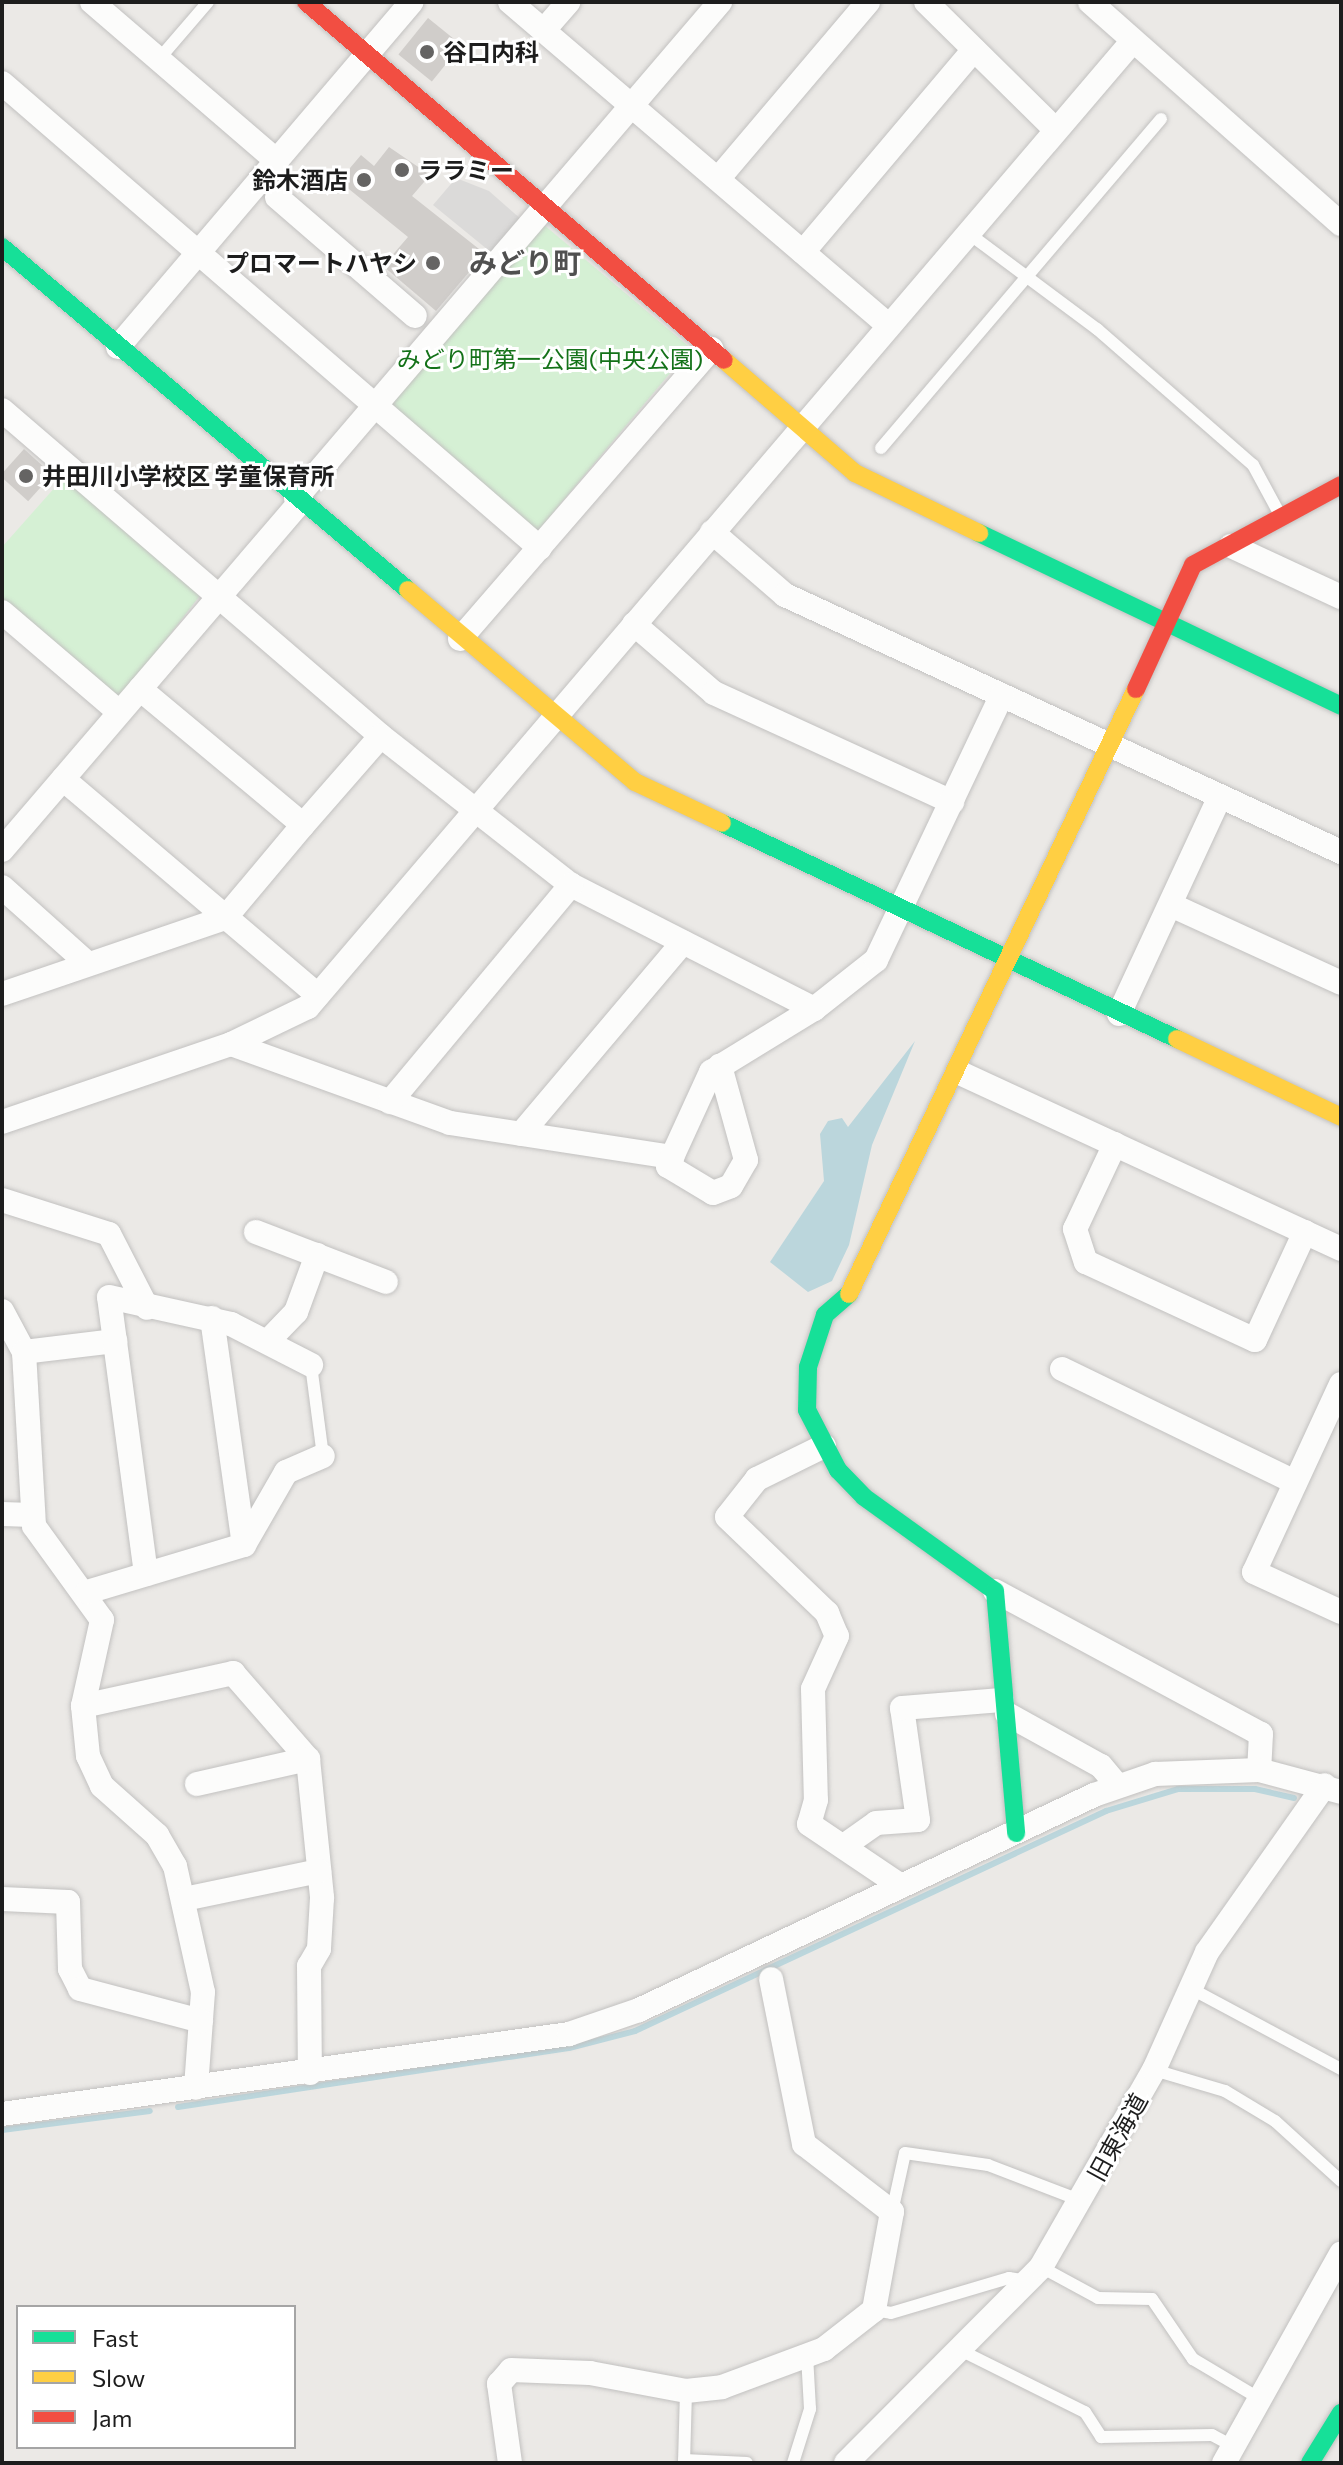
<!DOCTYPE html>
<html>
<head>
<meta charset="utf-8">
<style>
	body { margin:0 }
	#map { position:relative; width:1343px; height:2465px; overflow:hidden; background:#ebe9e6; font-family:Commissioner,"Noto Sans JP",sans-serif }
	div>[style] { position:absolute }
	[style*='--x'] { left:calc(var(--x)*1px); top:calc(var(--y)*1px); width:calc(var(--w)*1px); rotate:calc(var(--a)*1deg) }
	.park>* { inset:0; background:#d5f0d4; transform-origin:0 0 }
	.parking>* { inset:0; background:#dbdad9 }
	.water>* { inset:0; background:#bbd6dc }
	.stream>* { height:6px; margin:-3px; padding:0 3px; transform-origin:3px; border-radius:3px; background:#bbd6dc }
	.building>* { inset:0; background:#d0cdca; transform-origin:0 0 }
	.roads { filter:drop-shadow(0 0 2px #c2c1c0) drop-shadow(0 0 2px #c2c1c0) }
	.lane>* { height:12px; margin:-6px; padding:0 6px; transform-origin:6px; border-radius:6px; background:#fcfcfb }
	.street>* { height:24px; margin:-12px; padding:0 12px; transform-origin:12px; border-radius:12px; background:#fcfcfb }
	.fast>* { height:18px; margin:-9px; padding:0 9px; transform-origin:9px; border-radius:9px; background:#16e098 }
	.slow>* { height:18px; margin:-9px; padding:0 9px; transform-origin:9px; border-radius:9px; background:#ffcf43 }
	.jam>* { height:18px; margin:-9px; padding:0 9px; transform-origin:9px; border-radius:9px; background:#f24e42 }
	.dots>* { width:22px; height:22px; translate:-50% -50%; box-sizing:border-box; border:4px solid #fff; border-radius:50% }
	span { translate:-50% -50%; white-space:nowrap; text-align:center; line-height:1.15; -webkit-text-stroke:6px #fff; paint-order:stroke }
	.poi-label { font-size:24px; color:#1d1d1d; font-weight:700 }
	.left { translate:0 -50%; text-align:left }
	.right { translate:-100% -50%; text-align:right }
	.park-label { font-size:24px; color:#147219 }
	.street-label { font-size:24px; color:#1d1d1d }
	.quarter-label { font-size:28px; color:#505050; font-weight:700 }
	.frame { position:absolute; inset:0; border:4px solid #1d1d1d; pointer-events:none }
	.legend { position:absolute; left:16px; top:2305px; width:280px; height:144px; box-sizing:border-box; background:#fff; border:2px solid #a5a5a5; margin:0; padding:10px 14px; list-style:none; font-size:24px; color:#1d1d1d }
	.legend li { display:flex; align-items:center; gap:16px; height:40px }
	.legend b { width:40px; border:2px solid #a5a5a5 }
</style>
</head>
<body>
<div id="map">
	<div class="park">
		<div style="left:537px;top:219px;width:201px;height:240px;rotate:40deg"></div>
		<div style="clip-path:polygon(65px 476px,202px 593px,123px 695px,114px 696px,2px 599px,2px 547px)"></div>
	</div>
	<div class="parking">
		<div style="clip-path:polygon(456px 178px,489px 191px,522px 220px,493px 254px,433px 205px)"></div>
	</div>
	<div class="water">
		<div style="clip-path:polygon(915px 1041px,872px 1145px,849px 1245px,832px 1281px,808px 1292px,770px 1262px,824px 1181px,820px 1134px,828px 1121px,842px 1118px,848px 1127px)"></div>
	</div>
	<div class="stream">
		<div style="--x:178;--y:2107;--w:395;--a:-8.6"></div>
		<div style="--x:569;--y:2048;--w:68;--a:-14.4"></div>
		<div style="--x:635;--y:2031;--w:520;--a:-25.04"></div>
		<div style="--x:1106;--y:1811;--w:75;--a:-17"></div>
		<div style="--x:1178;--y:1789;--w:77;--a:0"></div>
		<div style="--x:1255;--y:1789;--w:40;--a:13"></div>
		<div style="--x:2;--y:2130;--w:149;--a:-7.3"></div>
	</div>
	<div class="building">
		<div style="left:428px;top:18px;width:43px;height:47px;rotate:39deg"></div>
		<div style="clip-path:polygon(389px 147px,430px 175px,412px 196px,479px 249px,481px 258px,436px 311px,383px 266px,408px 237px,339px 181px,361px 155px,374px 166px)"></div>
		<div style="left:24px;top:449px;width:38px;height:36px;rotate:42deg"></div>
	</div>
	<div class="roads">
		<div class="lane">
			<div style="--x:159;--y:59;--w:75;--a:-49.3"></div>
			<div style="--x:968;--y:233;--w:161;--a:36.7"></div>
			<div style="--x:1097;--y:329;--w:207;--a:41.1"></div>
			<div style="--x:1253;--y:465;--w:57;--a:61.6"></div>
			<div style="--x:881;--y:448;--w:432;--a:-49.6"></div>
			<div style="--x:311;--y:1365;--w:92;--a:82.5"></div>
			<div style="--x:1188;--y:1987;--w:174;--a:28.2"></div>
			<div style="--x:1154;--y:2070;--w:74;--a:16.5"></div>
			<div style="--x:1225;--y:2091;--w:58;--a:31"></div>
			<div style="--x:1275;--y:2121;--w:89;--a:42.3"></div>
			<div style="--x:892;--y:2212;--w:60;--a:-77.6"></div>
			<div style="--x:905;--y:2153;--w:84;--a:8.2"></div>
			<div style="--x:988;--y:2165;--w:101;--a:21"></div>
			<div style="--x:1041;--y:2267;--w:65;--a:28.5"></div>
			<div style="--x:1098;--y:2298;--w:54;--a:1.1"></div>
			<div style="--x:1152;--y:2299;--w:73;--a:55.7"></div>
			<div style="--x:1193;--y:2359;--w:78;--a:30.8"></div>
			<div style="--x:874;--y:2310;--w:17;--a:10"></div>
			<div style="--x:891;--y:2313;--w:123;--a:-16.5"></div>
			<div style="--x:1009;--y:2278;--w:20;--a:9"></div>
			<div style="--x:964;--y:2352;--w:135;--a:26.4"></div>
			<div style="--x:1085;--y:2412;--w:30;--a:57"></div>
			<div style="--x:1101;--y:2437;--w:111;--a:-1"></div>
			<div style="--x:1212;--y:2435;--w:24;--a:28"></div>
			<div style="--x:684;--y:2460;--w:63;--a:2.7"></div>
			<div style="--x:684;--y:2463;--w:72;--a:-88.4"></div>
			<div style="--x:793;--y:2463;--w:57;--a:-72.5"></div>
			<div style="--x:810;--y:2409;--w:54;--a:-93.2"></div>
		</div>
		<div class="street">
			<div style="--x:92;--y:2;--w:244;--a:40.7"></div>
			<div style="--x:510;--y:2;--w:497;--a:40.5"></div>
			<div style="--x:926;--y:2;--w:182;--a:44.6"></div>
			<div style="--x:1090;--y:2;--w:335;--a:41.5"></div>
			<div style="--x:544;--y:30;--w:37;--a:-49"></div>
			<div style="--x:2;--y:83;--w:711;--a:40.84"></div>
			<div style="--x:718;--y:179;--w:232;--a:-49.7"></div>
			<div style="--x:277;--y:197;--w:182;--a:40.8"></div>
			<div style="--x:803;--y:252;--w:265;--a:-49.8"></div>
			<div style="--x:118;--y:347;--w:453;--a:-49.6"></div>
			<div style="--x:2;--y:410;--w:500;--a:40.7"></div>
			<div style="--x:381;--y:736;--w:241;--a:38.1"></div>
			<div style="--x:571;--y:885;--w:273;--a:27"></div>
			<div style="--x:296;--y:498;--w:653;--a:-49.47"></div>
			<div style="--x:712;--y:532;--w:96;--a:40.8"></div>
			<div style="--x:785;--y:595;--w:613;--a:24.81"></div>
			<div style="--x:1231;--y:546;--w:121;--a:24.9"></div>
			<div style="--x:2;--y:612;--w:154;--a:40.5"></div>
			<div style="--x:634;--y:624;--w:106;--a:40.8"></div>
			<div style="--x:714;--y:693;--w:262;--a:24.6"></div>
			<div style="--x:460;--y:639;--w:384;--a:-49.1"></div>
			<div style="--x:140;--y:689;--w:212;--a:39.8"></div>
			<div style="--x:303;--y:825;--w:118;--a:-48.8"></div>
			<div style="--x:63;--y:779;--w:334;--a:40.3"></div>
			<div style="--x:2;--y:850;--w:460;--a:-49.4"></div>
			<div style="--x:2;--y:887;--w:115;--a:41.8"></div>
			<div style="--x:1171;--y:905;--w:187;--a:24.6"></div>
			<div style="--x:2;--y:994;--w:236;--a:-18.8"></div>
			<div style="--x:225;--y:918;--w:121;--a:-50"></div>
			<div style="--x:1119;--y:1014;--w:240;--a:-65.1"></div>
			<div style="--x:231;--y:1044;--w:233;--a:19.8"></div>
			<div style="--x:450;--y:1123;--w:225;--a:8.7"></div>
			<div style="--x:672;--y:1157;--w:94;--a:-65.4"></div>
			<div style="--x:711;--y:1072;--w:121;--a:-31.5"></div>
			<div style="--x:814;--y:1009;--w:79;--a:-38.3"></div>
			<div style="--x:876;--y:960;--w:293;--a:-64.6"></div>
			<div style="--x:960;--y:1073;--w:420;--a:24.8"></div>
			<div style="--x:390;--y:1102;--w:283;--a:-50.2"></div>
			<div style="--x:2;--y:1122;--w:242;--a:-18.8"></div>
			<div style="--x:231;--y:1044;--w:85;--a:-25.7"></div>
			<div style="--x:308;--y:1007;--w:1268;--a:-49.51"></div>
			<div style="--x:521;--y:1134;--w:251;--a:-49.8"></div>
			<div style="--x:1115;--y:1144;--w:94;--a:115.2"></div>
			<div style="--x:1075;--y:1229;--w:35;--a:72"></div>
			<div style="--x:1086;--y:1262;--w:186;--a:24.8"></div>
			<div style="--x:1255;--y:1340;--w:119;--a:-65.2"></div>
			<div style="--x:672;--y:1157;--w:10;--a:114"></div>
			<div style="--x:668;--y:1166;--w:52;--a:31"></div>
			<div style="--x:713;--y:1193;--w:19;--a:-21"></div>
			<div style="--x:731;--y:1186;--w:30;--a:-60"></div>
			<div style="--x:746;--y:1160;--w:98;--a:-105.5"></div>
			<div style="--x:2;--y:1200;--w:112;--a:17.6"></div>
			<div style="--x:109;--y:1234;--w:83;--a:62.8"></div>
			<div style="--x:256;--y:1232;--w:139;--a:21"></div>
			<div style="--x:2;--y:1311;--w:47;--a:61.8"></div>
			<div style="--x:24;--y:1352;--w:174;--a:86.7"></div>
			<div style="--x:34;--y:1526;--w:116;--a:54.1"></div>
			<div style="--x:102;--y:1620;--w:88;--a:102.5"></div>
			<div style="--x:83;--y:1706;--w:50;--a:84.3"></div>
			<div style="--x:88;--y:1756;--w:33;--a:65"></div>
			<div style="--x:102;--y:1786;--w:74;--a:41.7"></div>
			<div style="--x:157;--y:1835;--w:36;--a:60"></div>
			<div style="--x:175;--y:1866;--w:129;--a:77.5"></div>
			<div style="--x:203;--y:1992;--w:96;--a:94.2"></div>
			<div style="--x:212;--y:1318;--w:229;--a:82"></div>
			<div style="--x:269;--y:1340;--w:39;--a:-46"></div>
			<div style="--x:296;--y:1312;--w:61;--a:-69.8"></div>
			<div style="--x:24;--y:1352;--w:92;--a:-6.9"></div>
			<div style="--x:1062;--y:1369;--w:259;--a:25.9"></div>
			<div style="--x:1341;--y:1384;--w:207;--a:114.8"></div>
			<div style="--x:1254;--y:1572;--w:96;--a:24.7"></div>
			<div style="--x:824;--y:1446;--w:75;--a:153.8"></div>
			<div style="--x:757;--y:1479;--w:48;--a:128.3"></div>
			<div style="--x:727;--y:1517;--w:139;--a:43.8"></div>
			<div style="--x:827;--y:1613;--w:25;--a:67"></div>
			<div style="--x:837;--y:1636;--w:58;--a:114.4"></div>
			<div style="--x:813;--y:1689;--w:111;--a:88.5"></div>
			<div style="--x:816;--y:1800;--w:25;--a:106"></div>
			<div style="--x:809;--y:1824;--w:111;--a:34"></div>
			<div style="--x:2;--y:1514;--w:30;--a:2"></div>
			<div style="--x:146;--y:1574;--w:279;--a:-97.6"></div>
			<div style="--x:109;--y:1297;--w:125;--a:12.5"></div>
			<div style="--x:231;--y:1324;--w:90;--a:27.1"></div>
			<div style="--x:995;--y:1591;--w:302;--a:28.3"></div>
			<div style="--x:1261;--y:1734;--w:36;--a:93"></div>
			<div style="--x:87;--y:1592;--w:164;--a:-16.7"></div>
			<div style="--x:244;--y:1545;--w:84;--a:-60.1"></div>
			<div style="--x:286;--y:1472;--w:40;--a:-23.4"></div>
			<div style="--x:83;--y:1706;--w:154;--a:-12.4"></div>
			<div style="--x:233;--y:1673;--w:114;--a:48.9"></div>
			<div style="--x:308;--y:1759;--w:140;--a:84.2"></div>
			<div style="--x:322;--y:1898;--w:51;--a:93.4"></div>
			<div style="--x:319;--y:1949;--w:20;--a:120"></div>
			<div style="--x:309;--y:1966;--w:107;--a:89.5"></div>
			<div style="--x:1007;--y:1714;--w:107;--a:29"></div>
			<div style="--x:1101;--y:1766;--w:25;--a:50"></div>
			<div style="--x:197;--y:1784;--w:114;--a:-12.7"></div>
			<div style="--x:845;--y:1845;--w:38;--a:-35"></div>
			<div style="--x:876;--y:1823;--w:42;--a:-4.1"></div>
			<div style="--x:918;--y:1820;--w:113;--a:-98.1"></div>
			<div style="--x:902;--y:1708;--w:100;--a:-4.6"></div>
			<div style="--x:2;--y:1899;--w:66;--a:2.6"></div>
			<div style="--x:68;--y:1902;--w:67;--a:88.3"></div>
			<div style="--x:70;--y:1969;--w:22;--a:63"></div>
			<div style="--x:80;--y:1989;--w:125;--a:14.8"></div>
			<div style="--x:184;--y:1899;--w:138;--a:-11.7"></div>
			<div style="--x:2;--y:2114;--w:573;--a:-8.03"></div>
			<div style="--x:569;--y:2034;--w:74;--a:-18.9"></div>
			<div style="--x:639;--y:2010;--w:503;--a:-25.29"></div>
			<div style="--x:1094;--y:1795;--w:65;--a:-19"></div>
			<div style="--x:1155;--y:1774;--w:104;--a:-2.2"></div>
			<div style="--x:1259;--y:1770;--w:85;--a:15"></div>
			<div style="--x:510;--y:2463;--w:80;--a:-97.9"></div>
			<div style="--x:499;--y:2384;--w:18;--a:-49"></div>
			<div style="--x:511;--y:2370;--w:79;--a:2.2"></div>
			<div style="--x:590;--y:2373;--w:98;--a:10.6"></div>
			<div style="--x:686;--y:2391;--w:36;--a:-6"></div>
			<div style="--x:722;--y:2387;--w:109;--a:-20.4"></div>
			<div style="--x:824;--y:2349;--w:63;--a:-38"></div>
			<div style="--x:874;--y:2310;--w:100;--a:-79.6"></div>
			<div style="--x:892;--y:2212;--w:111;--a:-142.3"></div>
			<div style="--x:804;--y:2144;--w:168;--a:-101.3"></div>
			<div style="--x:846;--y:2463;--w:276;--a:-45.1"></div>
			<div style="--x:1041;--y:2267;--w:227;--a:-60.2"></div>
			<div style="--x:1154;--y:2070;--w:129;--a:-65.8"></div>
			<div style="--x:1207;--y:1952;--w:204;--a:-54.8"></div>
			<div style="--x:1224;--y:2463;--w:240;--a:-60.8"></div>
		</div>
		<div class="fast">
			<div style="--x:2;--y:247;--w:531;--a:40.19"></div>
			<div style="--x:979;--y:533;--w:401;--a:25.5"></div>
			<div style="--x:722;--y:823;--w:504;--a:25.39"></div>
			<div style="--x:849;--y:1294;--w:32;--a:139"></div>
			<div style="--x:825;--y:1315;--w:55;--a:108.1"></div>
			<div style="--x:808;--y:1367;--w:43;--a:91.3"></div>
			<div style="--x:807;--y:1410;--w:68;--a:62.7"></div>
			<div style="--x:838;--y:1470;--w:37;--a:46"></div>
			<div style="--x:864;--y:1497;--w:161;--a:35.7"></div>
			<div style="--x:995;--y:1591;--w:243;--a:85"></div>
			<div style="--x:1310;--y:2463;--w:59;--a:-58.2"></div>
		</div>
		<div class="slow">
			<div style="--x:724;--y:360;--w:173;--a:40.8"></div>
			<div style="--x:855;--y:473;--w:138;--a:25.8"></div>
			<div style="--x:408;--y:590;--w:297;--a:40.2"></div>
			<div style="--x:635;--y:782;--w:96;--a:25.2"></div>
			<div style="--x:1177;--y:1039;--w:182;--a:25.4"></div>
			<div style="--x:849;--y:1294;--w:670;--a:-64.62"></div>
		</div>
		<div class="jam">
			<div style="--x:306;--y:2;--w:550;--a:40.58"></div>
			<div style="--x:1136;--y:689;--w:136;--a:-65.3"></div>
			<div style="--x:1193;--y:565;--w:168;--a:-28.4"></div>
		</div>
	</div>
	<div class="dots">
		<div style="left:427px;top:52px;background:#656463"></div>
		<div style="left:402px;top:170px;background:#656463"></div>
		<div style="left:364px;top:180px;background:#656463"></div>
		<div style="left:433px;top:263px;background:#656463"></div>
		<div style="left:26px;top:476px;background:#656463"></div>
	</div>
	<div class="poi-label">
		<span class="left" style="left:443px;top:52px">谷口内科</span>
		<span class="left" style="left:418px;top:170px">ララミー</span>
		<span class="right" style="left:348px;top:180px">鈴木酒店</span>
		<span class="right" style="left:417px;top:263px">プロマートハヤシ</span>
		<span class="left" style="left:42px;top:476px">井田川小学校区 学童保育所</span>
	</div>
	<div class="park-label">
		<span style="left:550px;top:359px">みどり町第一公園(中央公園)</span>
	</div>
	<div class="street-label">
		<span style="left:1117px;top:2137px;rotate:-61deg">旧東海道</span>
	</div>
	<div class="quarter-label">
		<span style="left:525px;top:262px">みどり町</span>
	</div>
	<div class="frame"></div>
	<ul class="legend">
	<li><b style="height:10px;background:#16e098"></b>Fast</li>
	<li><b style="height:10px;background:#ffcf43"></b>Slow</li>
	<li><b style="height:10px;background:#f24e42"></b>Jam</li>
	</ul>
</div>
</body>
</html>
